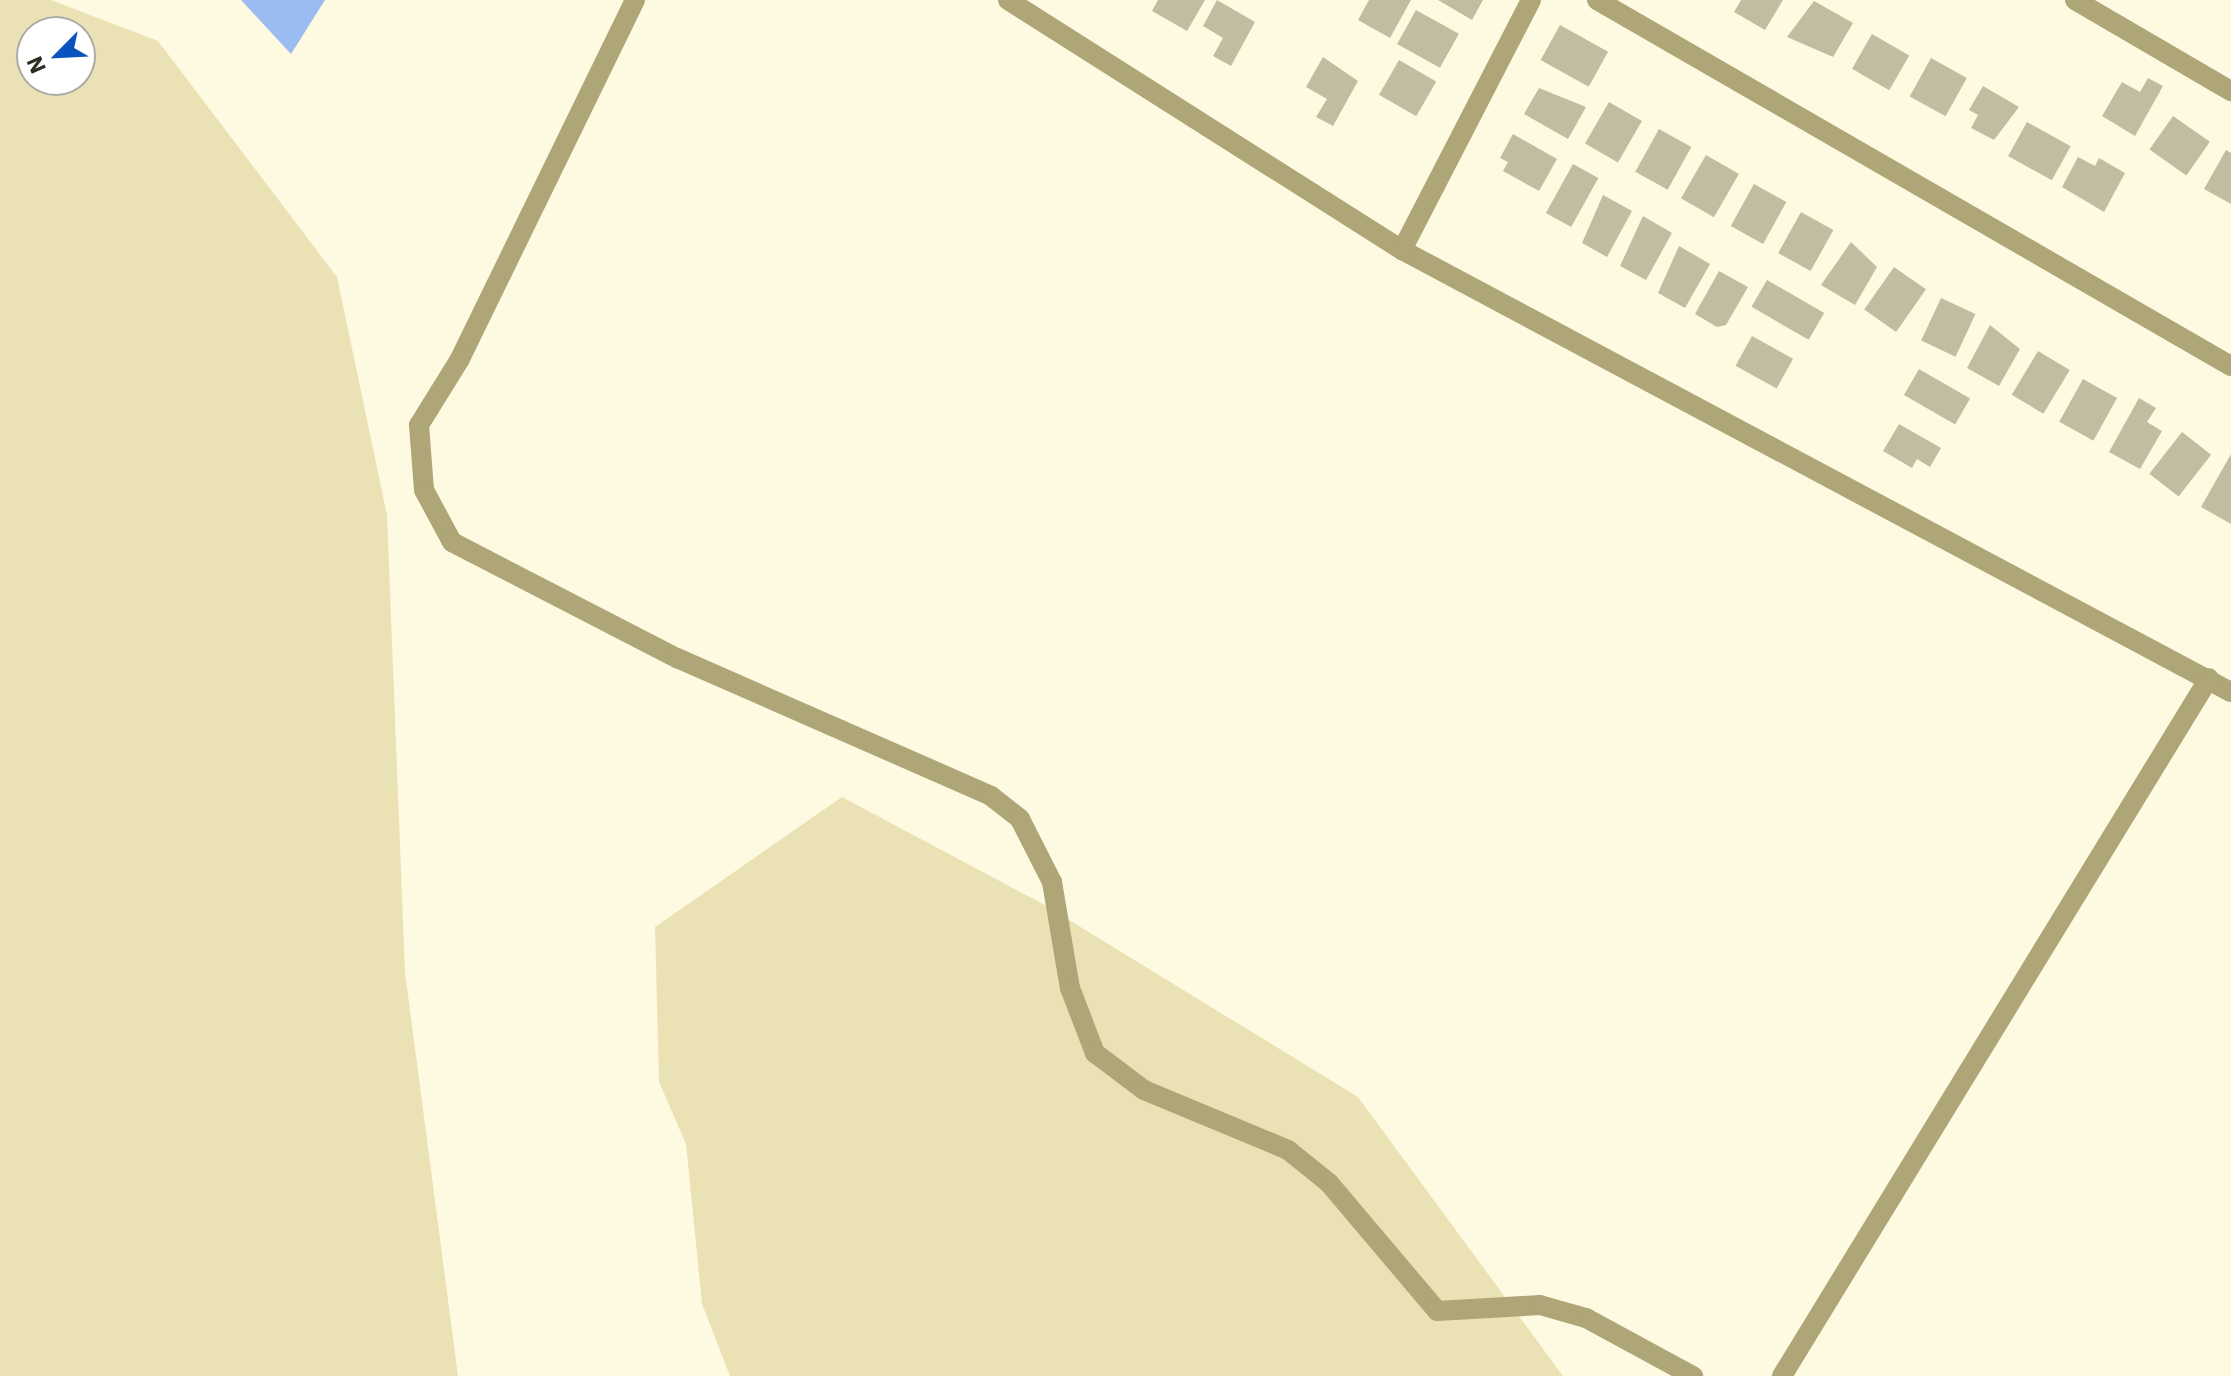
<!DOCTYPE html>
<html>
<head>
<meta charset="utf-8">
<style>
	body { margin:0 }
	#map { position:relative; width:2231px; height:1376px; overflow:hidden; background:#fefae2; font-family:"IBM Plex Sans",sans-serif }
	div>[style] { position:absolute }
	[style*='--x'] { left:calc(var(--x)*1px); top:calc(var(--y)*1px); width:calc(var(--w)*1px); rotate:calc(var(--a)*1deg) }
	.green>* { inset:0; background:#eae2b4 }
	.water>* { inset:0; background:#9bbcf0 }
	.building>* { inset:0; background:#c2bda0; transform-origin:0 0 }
	.minor>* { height:20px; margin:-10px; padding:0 10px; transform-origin:10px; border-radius:10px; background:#aea677 }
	span { translate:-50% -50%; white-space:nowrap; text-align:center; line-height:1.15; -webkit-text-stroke:6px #fff; paint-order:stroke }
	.north { position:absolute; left:16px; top:16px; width:80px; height:80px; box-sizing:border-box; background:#fff; border:2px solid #acaba7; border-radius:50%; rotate:246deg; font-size:22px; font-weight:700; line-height:32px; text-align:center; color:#2f2d22 }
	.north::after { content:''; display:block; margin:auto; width:28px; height:36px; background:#0853bd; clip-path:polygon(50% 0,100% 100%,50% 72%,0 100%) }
</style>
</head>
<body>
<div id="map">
	<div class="green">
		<div style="clip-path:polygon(evenodd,0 0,51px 0,158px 41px,337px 277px,387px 515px,405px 972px,458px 1376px,0 1376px,0 0,80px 32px,80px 80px,32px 80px,32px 32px,80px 32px)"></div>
		<div style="clip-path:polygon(842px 797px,1043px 904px,1358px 1097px,1563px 1376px,730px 1376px,702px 1304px,686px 1144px,659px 1082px,655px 927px)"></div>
	</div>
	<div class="water">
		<div style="clip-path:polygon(241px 0,325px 0,291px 54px)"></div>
	</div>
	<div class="building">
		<div style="clip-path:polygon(1158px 0,1205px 0,1187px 31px,1152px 11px)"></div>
		<div style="clip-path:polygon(1217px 0,1255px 22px,1231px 66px,1213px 56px,1223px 38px,1203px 26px)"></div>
		<div style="clip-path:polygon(1369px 0,1411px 0,1390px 38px,1358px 20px)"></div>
		<div style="clip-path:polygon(1438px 0,1483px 0,1472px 20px)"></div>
		<div style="clip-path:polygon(1741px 0,1783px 0,1765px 30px,1734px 12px)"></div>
		<div style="clip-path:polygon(1814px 1px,1853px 23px,1833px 57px,1787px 37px)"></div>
		<div style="left:1416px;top:10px;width:49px;height:39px;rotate:29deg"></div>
		<div style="left:1560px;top:25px;width:55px;height:40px;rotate:29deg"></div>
		<div style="left:1872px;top:34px;width:43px;height:40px;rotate:30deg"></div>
		<div style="clip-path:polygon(1323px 57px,1358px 81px,1333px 126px,1316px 117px,1327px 99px,1306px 87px)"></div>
		<div style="left:1931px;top:58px;width:41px;height:44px;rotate:29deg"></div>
		<div style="left:1399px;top:60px;width:43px;height:40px;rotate:30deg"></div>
		<div style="clip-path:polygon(2148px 78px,2163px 86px,2135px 136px,2102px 116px,2122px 82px,2140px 92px)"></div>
		<div style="clip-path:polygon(1983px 86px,2019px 107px,1994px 140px,1971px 128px,1978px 115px,1969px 110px)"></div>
		<div style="clip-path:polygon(1539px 88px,1586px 107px,1568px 139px,1524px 114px)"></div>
		<div style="left:1609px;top:102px;width:38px;height:48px;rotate:30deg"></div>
		<div style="left:2173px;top:116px;width:45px;height:41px;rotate:35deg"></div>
		<div style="left:2027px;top:122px;width:50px;height:39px;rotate:29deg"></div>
		<div style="left:1659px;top:129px;width:37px;height:49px;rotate:29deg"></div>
		<div style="clip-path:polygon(1513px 134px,1557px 159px,1539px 191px,1503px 171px,1508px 162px,1500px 158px)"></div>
		<div style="clip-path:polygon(2226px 150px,2231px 153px,2231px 204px,2204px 189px)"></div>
		<div style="left:1706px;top:155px;width:38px;height:50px;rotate:30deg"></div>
		<div style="clip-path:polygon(2078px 157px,2095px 166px,2099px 158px,2125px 173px,2104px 212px,2062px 187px)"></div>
		<div style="left:1573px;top:164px;width:29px;height:56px;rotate:29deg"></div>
		<div style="left:1754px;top:184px;width:37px;height:48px;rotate:29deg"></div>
		<div style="clip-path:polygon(1603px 195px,1632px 211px,1607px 257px,1582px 243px)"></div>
		<div style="left:1801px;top:212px;width:37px;height:47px;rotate:29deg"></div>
		<div style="clip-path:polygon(1643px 216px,1672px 233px,1646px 280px,1620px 266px)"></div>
		<div style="clip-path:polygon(1851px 242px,1877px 267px,1855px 305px,1821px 285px)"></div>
		<div style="clip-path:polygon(1679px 246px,1710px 264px,1685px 308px,1658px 293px)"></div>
		<div style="left:1894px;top:267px;width:39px;height:52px;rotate:35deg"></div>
		<div style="clip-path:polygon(1719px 271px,1748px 287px,1726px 325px,1717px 327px,1695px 314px)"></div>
		<div style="left:1767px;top:280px;width:66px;height:31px;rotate:30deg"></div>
		<div style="left:1941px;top:298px;width:38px;height:47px;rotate:25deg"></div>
		<div style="clip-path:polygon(1990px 325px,2020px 349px,1999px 386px,1967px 368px)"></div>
		<div style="left:1752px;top:336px;width:47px;height:34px;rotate:29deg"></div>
		<div style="left:2038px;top:351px;width:37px;height:51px;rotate:31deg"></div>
		<div style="left:1919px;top:369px;width:59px;height:30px;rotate:30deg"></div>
		<div style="left:2083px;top:379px;width:39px;height:49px;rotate:29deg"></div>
		<div style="clip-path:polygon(2139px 398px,2156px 408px,2147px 422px,2162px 431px,2140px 469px,2109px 452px)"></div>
		<div style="clip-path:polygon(1899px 424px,1941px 448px,1930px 467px,1917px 459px,1912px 468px,1883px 451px)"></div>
		<div style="left:2182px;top:432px;width:37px;height:53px;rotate:38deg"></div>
		<div style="clip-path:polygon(2231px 454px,2231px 524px,2201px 507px)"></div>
	</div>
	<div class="minor">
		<div style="--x:635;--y:0;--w:399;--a:116"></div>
		<div style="--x:460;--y:359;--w:78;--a:121.8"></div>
		<div style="--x:419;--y:425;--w:65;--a:85.6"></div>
		<div style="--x:424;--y:490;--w:59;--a:61.7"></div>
		<div style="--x:452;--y:542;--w:253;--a:27.3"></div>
		<div style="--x:677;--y:658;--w:343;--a:23.7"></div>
		<div style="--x:991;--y:796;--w:37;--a:38"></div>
		<div style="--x:1020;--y:819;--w:71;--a:63.1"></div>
		<div style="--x:1052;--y:882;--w:108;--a:80.4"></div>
		<div style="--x:1070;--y:988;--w:70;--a:69"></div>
		<div style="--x:1095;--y:1053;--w:61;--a:37.1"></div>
		<div style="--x:1144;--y:1090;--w:156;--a:22.6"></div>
		<div style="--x:1288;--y:1150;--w:53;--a:38.8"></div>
		<div style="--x:1329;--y:1183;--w:167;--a:49.8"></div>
		<div style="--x:1437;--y:1311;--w:103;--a:-3.3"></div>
		<div style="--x:1540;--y:1305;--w:48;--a:15.8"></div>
		<div style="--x:1586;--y:1318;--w:122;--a:28.5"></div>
		<div style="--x:1008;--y:0;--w:467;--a:32.4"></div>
		<div style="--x:1402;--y:250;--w:939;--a:28.07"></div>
		<div style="--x:1597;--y:0;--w:732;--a:30"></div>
		<div style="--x:2075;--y:0;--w:181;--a:30.3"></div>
		<div style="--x:1402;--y:250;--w:281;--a:-62.7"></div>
		<div style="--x:1782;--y:1376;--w:818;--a:-58.54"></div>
	</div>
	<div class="north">N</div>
</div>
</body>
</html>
